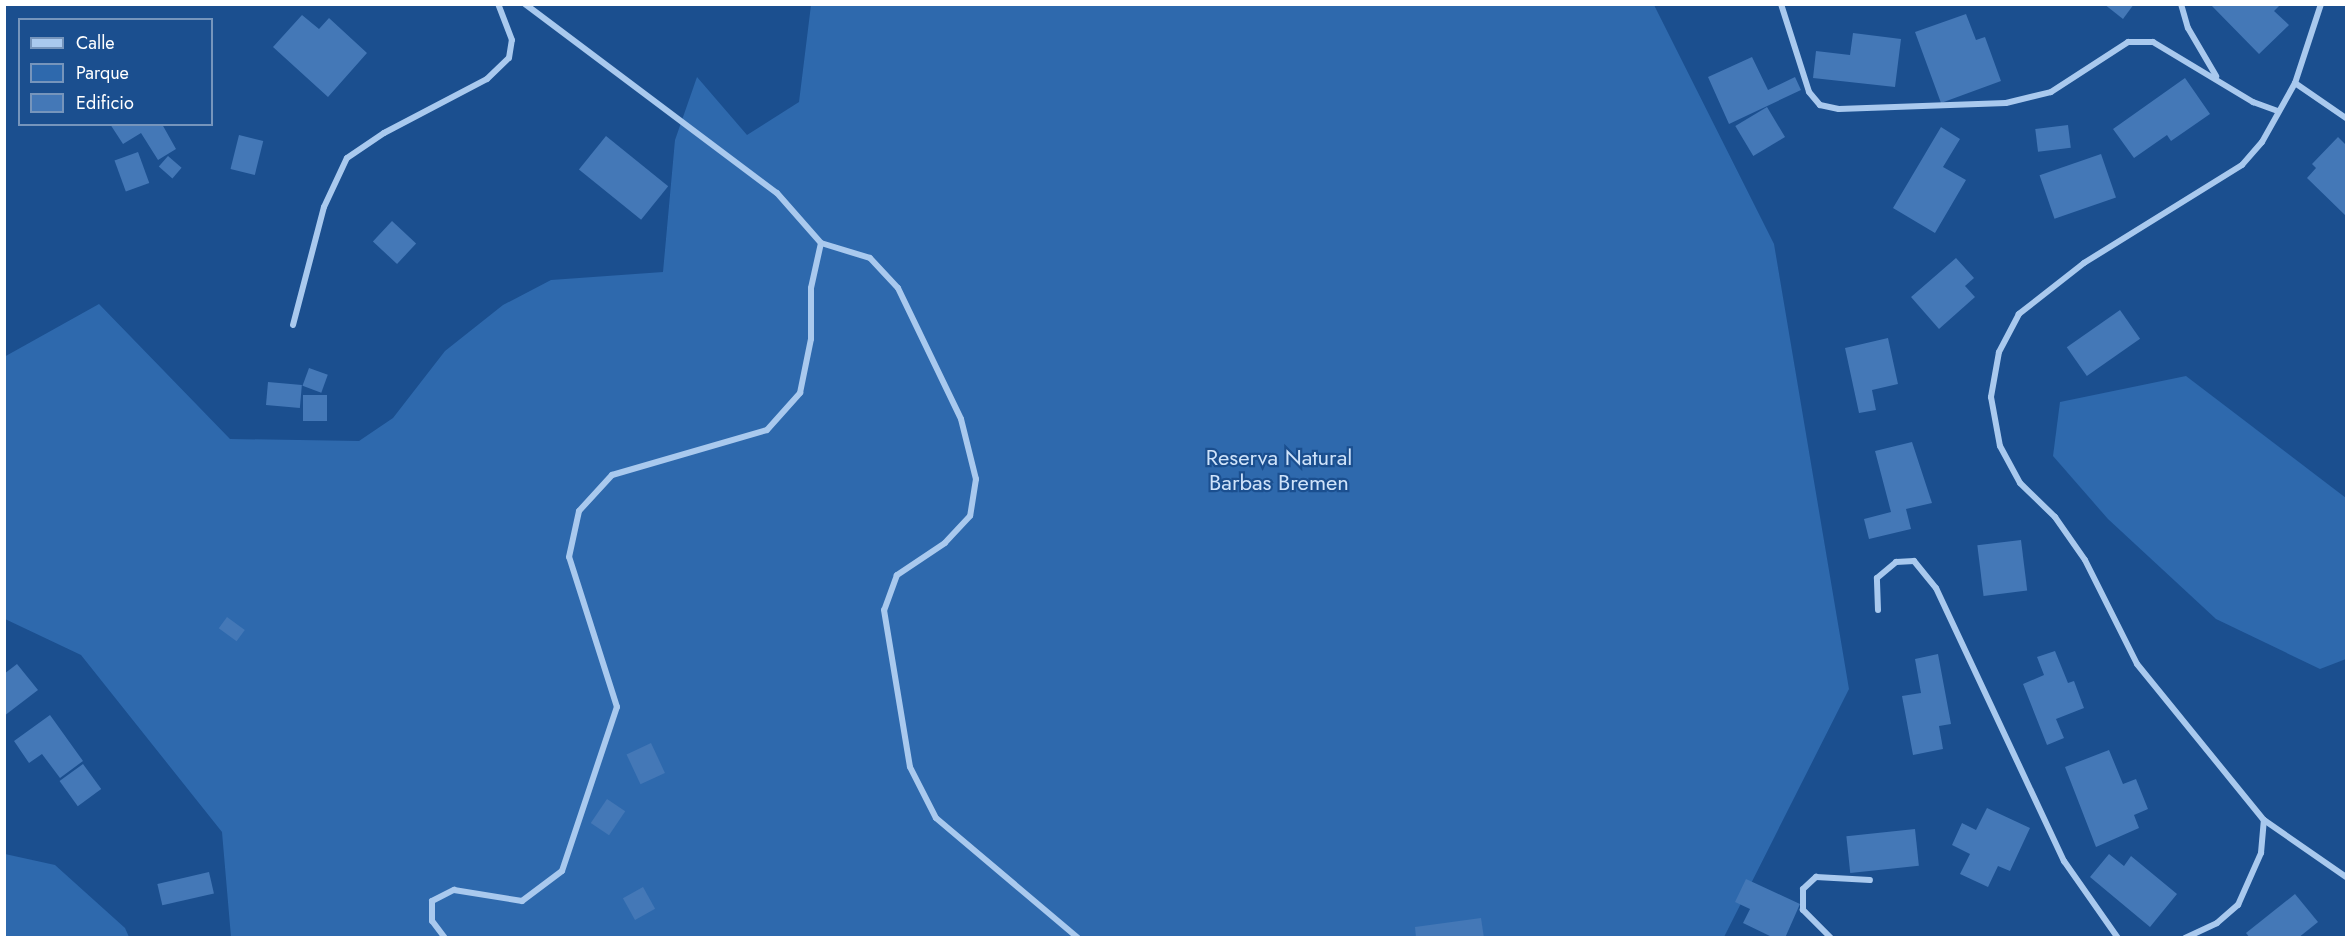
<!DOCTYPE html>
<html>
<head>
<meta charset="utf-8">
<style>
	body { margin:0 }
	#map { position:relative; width:2351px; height:942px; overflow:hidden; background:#1b4f8f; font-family:Jost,sans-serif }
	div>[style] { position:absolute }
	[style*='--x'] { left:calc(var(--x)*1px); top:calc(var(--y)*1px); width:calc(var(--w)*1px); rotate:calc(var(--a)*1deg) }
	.green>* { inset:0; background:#2e69ad }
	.building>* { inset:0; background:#4478b7; transform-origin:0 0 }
	.minor>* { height:6px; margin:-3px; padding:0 3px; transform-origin:3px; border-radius:3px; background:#a9c9ee }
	span { translate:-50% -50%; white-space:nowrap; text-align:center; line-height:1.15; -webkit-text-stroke:4.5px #1b4f8f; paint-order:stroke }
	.park-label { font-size:22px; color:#cfe3fa }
	.frame { position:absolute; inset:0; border:6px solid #fff; pointer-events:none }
	.legend { position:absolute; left:18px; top:18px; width:195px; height:108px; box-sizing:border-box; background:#1b4f8f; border:2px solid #7695bc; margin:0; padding:8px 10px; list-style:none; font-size:18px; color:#fff }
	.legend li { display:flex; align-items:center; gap:12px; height:30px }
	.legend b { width:30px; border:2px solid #7695bc }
</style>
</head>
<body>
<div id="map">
	<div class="green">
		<div style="clip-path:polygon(811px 5px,1654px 5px,1774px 244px,1849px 689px,1724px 937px,231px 937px,222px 832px,81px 655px,5px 619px,4px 357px,99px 304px,230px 439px,359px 441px,393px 418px,445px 351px,503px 305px,551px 280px,663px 272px,675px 140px,697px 77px,747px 135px,799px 102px)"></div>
		<div style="clip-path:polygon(2186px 376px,2346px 498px,2346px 659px,2320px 669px,2216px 619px,2108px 519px,2053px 456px,2060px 402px)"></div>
		<div style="clip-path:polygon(5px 854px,55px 865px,125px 928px,129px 937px,5px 937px)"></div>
	</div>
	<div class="building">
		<div style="clip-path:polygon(2104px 4px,2134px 4px,2123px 19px)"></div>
		<div style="clip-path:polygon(2210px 4px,2281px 4px,2274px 11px,2289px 25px,2259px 54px)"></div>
		<div style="clip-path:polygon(1966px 14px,1976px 40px,1985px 37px,2001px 81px,1941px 103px,1915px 32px)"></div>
		<div style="clip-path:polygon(302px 15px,319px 29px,329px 18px,367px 53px,328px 97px,273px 47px)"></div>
		<div style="clip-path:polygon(1853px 33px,1901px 39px,1895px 87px,1813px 78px,1816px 51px,1850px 55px)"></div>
		<div style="clip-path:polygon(1752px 57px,1768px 90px,1795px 77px,1801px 90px,1729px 124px,1708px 77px)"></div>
		<div style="clip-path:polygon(2185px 78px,2210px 114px,2171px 141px,2167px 135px,2134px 158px,2113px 129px)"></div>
		<div style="left:1767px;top:107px;width:35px;height:37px;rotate:59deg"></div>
		<div style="clip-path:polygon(110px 124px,162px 124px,176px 149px,158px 160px,141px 133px,123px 144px)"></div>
		<div style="left:2068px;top:125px;width:23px;height:33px;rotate:83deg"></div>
		<div style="clip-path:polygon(1941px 127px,1960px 139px,1943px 167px,1966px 180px,1935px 233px,1893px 208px)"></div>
		<div style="left:239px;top:135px;width:25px;height:35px;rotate:14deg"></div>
		<div style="left:606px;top:136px;width:80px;height:43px;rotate:39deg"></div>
		<div style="clip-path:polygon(2338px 137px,2346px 145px,2346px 216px,2307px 178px,2316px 168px,2312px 164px)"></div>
		<div style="left:138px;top:152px;width:33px;height:25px;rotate:70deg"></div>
		<div style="left:2101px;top:154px;width:46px;height:65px;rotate:71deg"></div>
		<div style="left:168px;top:156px;width:18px;height:14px;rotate:41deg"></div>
		<div style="left:392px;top:221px;width:33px;height:28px;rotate:43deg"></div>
		<div style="clip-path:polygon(1956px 258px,1974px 278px,1965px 286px,1975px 297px,1939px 329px,1911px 297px)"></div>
		<div style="left:2120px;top:310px;width:35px;height:65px;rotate:55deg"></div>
		<div style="clip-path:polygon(1888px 338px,1898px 384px,1872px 390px,1876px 410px,1859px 413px,1845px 348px)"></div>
		<div style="left:309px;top:368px;width:20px;height:19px;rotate:20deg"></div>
		<div style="left:268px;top:382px;width:34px;height:23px;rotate:5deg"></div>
		<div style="left:303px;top:395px;width:24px;height:26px"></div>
		<div style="clip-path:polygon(1912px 442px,1932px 503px,1906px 509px,1911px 529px,1869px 539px,1864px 519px,1891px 512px,1875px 451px)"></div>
		<div style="left:2021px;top:540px;width:51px;height:44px;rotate:83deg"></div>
		<div style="left:227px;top:617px;width:22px;height:14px;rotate:36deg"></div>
		<div style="clip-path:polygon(2055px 651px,2068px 683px,2074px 681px,2084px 708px,2056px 719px,2064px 738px,2047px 745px,2023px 684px,2044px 675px,2037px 657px)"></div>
		<div style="clip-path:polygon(1938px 654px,1951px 724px,1939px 726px,1943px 749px,1913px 755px,1902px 696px,1921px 693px,1915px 659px)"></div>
		<div style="clip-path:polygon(17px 664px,38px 690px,4px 716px,4px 674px)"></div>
		<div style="clip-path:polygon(50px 715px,83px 761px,60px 778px,42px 754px,29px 763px,14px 741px)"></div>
		<div style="left:651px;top:743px;width:33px;height:27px;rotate:65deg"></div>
		<div style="clip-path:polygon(2109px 750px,2123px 784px,2136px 779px,2148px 809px,2134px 815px,2139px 828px,2096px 847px,2065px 767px)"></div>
		<div style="left:83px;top:764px;width:31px;height:29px;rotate:54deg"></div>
		<div style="left:607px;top:799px;width:22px;height:29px;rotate:34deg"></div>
		<div style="clip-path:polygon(1987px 808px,2030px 828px,2010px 871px,1998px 866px,1988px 887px,1960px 874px,1970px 854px,1952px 845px,1962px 823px,1976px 830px)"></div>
		<div style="left:1915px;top:829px;width:37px;height:69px;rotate:84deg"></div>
		<div style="clip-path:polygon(2109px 854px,2124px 866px,2131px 856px,2177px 894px,2150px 927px,2090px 877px)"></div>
		<div style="left:209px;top:872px;width:22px;height:53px;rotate:77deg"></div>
		<div style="clip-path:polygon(1746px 879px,1800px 904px,1785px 938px,1774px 938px,1743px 923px,1750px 909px,1735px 902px)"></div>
		<div style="left:643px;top:887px;width:25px;height:23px;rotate:61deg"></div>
		<div style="clip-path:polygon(2295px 894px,2318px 922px,2298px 938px,2250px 938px,2246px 933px)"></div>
		<div style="clip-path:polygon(1481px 918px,1484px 938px,1416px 938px,1415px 927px)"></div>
	</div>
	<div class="minor">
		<div style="--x:525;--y:4;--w:315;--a:36.9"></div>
		<div style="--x:777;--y:193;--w:67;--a:48.7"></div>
		<div style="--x:821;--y:243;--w:51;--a:17"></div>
		<div style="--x:870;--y:258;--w:41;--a:47"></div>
		<div style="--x:898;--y:288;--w:145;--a:64.3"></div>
		<div style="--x:961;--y:419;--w:62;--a:76"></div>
		<div style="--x:976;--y:479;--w:37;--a:99"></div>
		<div style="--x:970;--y:516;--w:37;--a:133"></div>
		<div style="--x:945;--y:543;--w:58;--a:146.3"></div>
		<div style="--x:897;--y:575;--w:37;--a:110"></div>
		<div style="--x:884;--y:610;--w:159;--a:80.6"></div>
		<div style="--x:910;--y:767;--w:57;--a:63"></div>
		<div style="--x:936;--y:818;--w:186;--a:40.2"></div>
		<div style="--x:1781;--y:4;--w:92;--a:72.3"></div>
		<div style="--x:1809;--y:92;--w:17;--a:50"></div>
		<div style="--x:1820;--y:105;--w:19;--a:12"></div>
		<div style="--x:1839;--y:109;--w:167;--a:-2.1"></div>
		<div style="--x:2006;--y:103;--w:46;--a:-13.7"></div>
		<div style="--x:2051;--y:92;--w:92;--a:-33"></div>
		<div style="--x:2128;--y:42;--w:25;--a:0"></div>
		<div style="--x:2153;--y:42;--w:117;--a:31"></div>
		<div style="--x:2253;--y:102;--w:27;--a:20"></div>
		<div style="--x:2181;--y:4;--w:25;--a:74"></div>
		<div style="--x:2188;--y:28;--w:56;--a:59.7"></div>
		<div style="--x:2321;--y:4;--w:83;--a:108.2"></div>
		<div style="--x:2295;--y:83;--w:68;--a:119.2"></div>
		<div style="--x:2262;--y:142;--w:30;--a:131"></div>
		<div style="--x:2242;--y:165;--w:186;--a:148.2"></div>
		<div style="--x:2084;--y:263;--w:83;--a:141.9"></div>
		<div style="--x:2019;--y:314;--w:43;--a:117.8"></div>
		<div style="--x:1999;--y:352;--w:46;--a:100.1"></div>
		<div style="--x:1991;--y:397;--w:50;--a:79.6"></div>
		<div style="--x:2000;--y:446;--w:42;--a:61.6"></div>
		<div style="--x:2020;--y:483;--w:49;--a:44.2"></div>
		<div style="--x:2055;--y:517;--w:52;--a:55.1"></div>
		<div style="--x:2085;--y:560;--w:116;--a:63.4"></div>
		<div style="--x:2137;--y:664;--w:201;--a:50.9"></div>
		<div style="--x:2264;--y:820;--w:100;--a:34.8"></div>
		<div style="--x:2295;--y:83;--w:62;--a:34.5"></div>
		<div style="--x:293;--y:325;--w:122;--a:-75.3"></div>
		<div style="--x:324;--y:207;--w:54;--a:-64.9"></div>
		<div style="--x:347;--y:158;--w:45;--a:-34"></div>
		<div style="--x:384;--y:133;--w:116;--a:-27.7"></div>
		<div style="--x:487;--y:79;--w:30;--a:-44"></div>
		<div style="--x:509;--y:58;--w:18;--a:-81"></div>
		<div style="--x:512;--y:40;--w:39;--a:-111"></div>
		<div style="--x:1878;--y:610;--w:32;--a:-92"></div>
		<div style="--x:1877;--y:578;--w:25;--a:-40"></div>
		<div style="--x:1896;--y:562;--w:18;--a:-3"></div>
		<div style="--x:1914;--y:561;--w:35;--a:51"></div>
		<div style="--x:1936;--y:588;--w:302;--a:64.9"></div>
		<div style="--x:2064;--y:861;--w:94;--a:55"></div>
		<div style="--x:445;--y:938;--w:21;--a:-127"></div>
		<div style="--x:432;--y:921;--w:20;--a:-90"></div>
		<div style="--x:432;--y:901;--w:25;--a:-27"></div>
		<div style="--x:454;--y:890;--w:69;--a:9.2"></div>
		<div style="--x:522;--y:901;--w:50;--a:-36.9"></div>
		<div style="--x:562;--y:871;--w:173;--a:-71.5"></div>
		<div style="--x:617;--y:707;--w:157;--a:-107.7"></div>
		<div style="--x:569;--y:557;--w:47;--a:-77.7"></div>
		<div style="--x:579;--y:511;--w:49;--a:-47.5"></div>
		<div style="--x:612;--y:475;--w:161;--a:-16.2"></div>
		<div style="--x:767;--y:430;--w:50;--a:-48.3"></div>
		<div style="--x:800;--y:393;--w:55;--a:-78.5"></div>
		<div style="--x:811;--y:339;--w:51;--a:-90"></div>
		<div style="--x:811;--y:288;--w:46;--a:-77.5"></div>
		<div style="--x:1831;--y:938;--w:40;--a:-135"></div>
		<div style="--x:1803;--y:910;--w:21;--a:-90"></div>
		<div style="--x:1803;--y:889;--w:18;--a:-43"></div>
		<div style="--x:1816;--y:877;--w:54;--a:3.2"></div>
		<div style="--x:2185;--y:938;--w:35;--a:-25"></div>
		<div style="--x:2217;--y:923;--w:28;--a:-41"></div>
		<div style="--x:2238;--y:905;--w:57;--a:-66.1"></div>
		<div style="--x:2261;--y:853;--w:33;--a:-85"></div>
	</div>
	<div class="park-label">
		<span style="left:1279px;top:470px">Reserva Natural<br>Barbas Bremen</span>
	</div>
	<div class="frame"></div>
	<ul class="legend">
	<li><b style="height:8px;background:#a9c9ee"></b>Calle</li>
	<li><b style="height:16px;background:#2e69ad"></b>Parque</li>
	<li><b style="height:16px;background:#4478b7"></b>Edificio</li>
	</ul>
</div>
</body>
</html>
